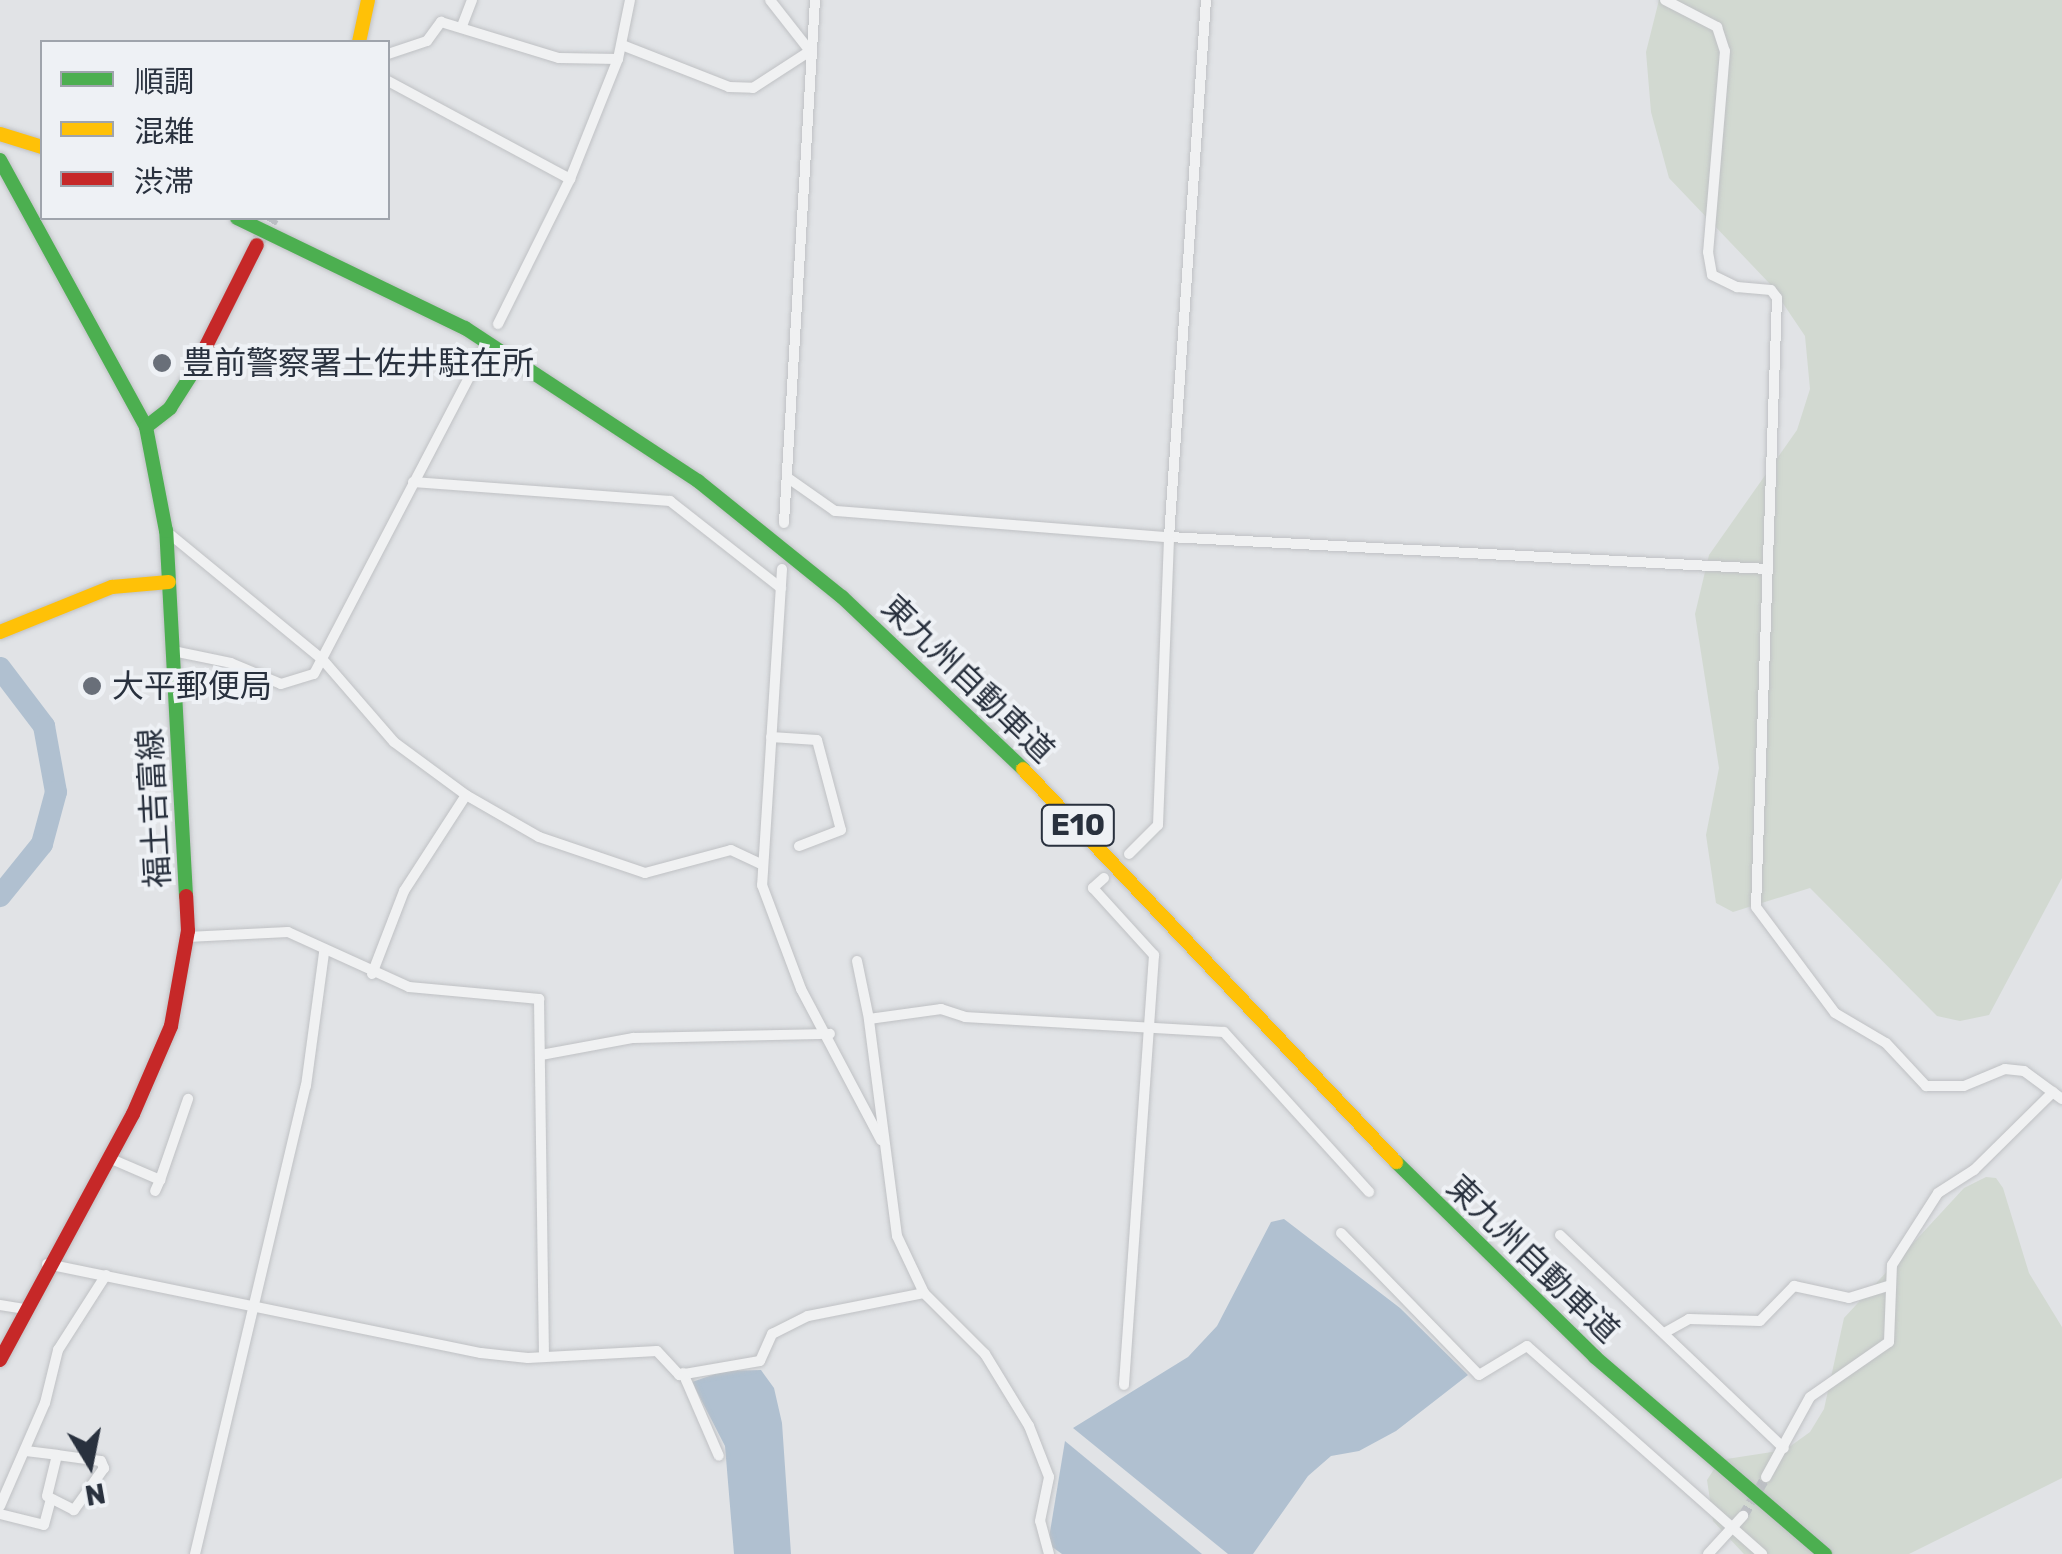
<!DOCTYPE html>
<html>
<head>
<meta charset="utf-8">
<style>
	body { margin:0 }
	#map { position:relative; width:2062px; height:1554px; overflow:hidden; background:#e1e3e6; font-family:Rubik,"Noto Sans JP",sans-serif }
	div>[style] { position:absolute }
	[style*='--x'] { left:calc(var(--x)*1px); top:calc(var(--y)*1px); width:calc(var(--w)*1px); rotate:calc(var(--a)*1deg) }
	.green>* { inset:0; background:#d2d9d1 }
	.water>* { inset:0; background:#b0c0d0 }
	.river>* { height:22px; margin:-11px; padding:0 11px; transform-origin:11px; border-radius:11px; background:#b0c0d0 }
	.street-tunnel>* { height:10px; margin-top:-5px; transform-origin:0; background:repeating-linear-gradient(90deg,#bcbfc4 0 10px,transparent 0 15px) }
	.secondary-tunnel>* { height:14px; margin-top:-7px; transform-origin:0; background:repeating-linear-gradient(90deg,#bcbfc4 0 14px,transparent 0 21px) }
	.roads { filter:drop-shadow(0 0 2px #bfc1c4) drop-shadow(0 0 2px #bfc1c4) }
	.street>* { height:10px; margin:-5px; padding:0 5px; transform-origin:5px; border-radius:5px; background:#f0f1f2 }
	.fast>* { height:14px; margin:-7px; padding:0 7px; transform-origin:7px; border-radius:7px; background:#4caf50 }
	.slow>* { height:14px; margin:-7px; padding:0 7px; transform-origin:7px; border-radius:7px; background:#ffc107 }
	.jam>* { height:14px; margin:-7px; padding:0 7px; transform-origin:7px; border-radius:7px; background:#c62828 }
	.dots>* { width:28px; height:28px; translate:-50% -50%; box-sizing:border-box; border:5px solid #eef1f5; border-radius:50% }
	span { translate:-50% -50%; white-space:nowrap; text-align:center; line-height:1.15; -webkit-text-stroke:8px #eef1f5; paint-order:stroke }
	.shield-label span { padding:2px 8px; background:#eef1f5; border:2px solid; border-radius:8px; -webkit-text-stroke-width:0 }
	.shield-label { font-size:30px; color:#29313e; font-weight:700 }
	.poi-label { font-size:32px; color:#29313e }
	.left { translate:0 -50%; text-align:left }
	.street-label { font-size:32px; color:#29313e }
	.legend { position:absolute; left:40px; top:40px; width:350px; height:180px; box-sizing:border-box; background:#eef1f5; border:2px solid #9fa4ac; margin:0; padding:12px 18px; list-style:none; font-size:30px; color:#29313e }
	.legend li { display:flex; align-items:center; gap:20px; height:50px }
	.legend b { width:50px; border:2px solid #9fa4ac }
	.north { position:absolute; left:40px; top:1414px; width:100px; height:100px; -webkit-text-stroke:8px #eef1f5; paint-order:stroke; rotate:170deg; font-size:28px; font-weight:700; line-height:40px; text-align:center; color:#29313e }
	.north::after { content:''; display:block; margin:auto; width:35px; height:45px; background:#29313e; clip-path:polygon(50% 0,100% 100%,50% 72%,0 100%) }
</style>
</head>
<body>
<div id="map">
	<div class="green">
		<div style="clip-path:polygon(1659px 0,2062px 0,2062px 878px,1989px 1015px,1960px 1021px,1937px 1016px,1810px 888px,1733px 912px,1716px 903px,1706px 835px,1719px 768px,1695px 614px,1709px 555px,1797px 430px,1810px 389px,1805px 336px,1770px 284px,1669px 178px,1651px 112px,1646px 52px)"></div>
		<div style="clip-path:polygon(1986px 1177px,1996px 1178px,2003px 1188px,2029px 1273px,2062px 1327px,2062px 1478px,1909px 1554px,1744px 1554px,1713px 1521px,1707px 1480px,1720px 1460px,1785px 1450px,1810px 1432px,1824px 1409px,1844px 1318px,1964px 1188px)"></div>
	</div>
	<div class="water">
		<div style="clip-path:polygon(1284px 1219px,1400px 1308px,1468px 1375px,1396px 1431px,1359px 1451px,1331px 1456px,1308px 1476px,1253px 1554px,1228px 1554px,1073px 1428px,1188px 1357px,1217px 1326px,1271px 1222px)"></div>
		<div style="clip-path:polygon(761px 1370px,774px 1388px,782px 1423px,791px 1554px,734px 1554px,725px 1446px,692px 1382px,724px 1371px)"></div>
		<div style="clip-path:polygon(1065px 1441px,1202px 1554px,1062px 1554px,1048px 1544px)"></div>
	</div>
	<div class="river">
		<div style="--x:0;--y:668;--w:73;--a:52.8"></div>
		<div style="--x:44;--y:726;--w:67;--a:79.7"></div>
		<div style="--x:56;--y:792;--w:54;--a:105.1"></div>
		<div style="--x:42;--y:844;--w:67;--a:128.9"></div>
	</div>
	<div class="street-tunnel">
		<div style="--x:1743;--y:1516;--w:45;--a:-59.5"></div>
	</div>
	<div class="secondary-tunnel">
		<div style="--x:259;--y:240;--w:26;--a:-59"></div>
	</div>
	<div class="roads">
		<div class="street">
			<div style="--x:770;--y:0;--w:65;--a:51.9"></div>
			<div style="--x:1665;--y:0;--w:59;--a:27.4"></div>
			<div style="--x:1717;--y:27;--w:25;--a:72"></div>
			<div style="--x:1725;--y:51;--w:202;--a:94.8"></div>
			<div style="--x:1708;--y:252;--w:23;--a:80"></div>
			<div style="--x:1712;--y:275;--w:28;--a:26"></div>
			<div style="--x:1737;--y:287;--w:34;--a:5"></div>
			<div style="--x:1771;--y:290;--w:10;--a:53"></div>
			<div style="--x:1777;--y:298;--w:609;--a:91.97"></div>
			<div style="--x:1756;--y:907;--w:132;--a:53.3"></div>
			<div style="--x:1835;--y:1013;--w:59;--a:30.5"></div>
			<div style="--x:1886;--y:1043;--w:59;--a:47.1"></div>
			<div style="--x:1926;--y:1086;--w:38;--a:0"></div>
			<div style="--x:1964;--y:1086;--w:44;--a:-22.5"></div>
			<div style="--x:2005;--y:1069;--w:19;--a:6"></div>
			<div style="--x:2024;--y:1071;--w:47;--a:36.4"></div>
			<div style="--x:462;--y:26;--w:28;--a:-69"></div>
			<div style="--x:622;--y:45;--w:115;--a:21.4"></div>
			<div style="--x:729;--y:87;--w:24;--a:2"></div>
			<div style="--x:753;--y:88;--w:68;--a:-33"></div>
			<div style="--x:388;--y:54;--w:41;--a:-18.4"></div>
			<div style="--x:427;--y:41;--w:24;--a:-54"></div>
			<div style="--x:441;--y:22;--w:123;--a:17"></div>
			<div style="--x:559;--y:58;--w:59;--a:1"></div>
			<div style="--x:388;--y:81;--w:207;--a:28.3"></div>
			<div style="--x:498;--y:324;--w:162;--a:-63.6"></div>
			<div style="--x:570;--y:179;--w:129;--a:-68.2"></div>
			<div style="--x:618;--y:59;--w:60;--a:-78.5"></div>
			<div style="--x:788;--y:478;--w:57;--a:35.1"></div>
			<div style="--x:835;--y:511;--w:335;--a:4.5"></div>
			<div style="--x:1169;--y:537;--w:599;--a:3.06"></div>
			<div style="--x:413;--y:482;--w:258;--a:4.2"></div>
			<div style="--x:670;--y:501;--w:141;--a:38.1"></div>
			<div style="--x:784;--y:523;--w:524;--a:-86.61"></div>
			<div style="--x:166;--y:531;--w:203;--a:39.4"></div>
			<div style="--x:323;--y:660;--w:108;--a:49.1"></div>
			<div style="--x:394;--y:742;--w:89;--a:36.4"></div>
			<div style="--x:466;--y:795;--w:84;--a:29.9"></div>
			<div style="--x:539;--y:837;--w:112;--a:18.8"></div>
			<div style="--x:645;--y:873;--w:89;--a:-15"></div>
			<div style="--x:731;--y:850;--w:33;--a:25"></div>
			<div style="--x:782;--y:569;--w:317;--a:93.6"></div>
			<div style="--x:762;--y:885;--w:111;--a:69.4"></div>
			<div style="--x:801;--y:989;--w:171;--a:62.1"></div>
			<div style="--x:173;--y:651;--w:59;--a:11.7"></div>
			<div style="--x:231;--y:663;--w:54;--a:22.8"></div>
			<div style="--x:281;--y:684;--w:34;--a:-17"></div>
			<div style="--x:314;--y:674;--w:363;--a:-62.4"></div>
			<div style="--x:771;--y:737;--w:46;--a:3.7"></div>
			<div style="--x:817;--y:740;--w:93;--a:75.1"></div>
			<div style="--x:841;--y:830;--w:45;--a:159.1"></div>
			<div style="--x:1129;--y:854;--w:41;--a:-45"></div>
			<div style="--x:1158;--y:825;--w:288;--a:-87.8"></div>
			<div style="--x:1169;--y:537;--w:538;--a:-86.06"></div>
			<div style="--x:1104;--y:878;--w:15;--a:138"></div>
			<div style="--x:1093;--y:888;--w:91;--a:47.7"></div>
			<div style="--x:1154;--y:955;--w:431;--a:94"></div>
			<div style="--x:187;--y:937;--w:101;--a:-2.8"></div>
			<div style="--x:288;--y:932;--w:133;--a:24.4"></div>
			<div style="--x:409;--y:987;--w:131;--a:5.3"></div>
			<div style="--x:539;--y:999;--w:357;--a:89.2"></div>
			<div style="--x:857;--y:961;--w:59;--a:78.3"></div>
			<div style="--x:372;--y:974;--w:89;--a:-68.9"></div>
			<div style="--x:404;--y:891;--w:114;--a:-57.1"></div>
			<div style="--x:541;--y:1055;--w:94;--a:-10.5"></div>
			<div style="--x:633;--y:1038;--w:197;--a:-1.2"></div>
			<div style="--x:109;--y:1158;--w:56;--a:23.3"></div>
			<div style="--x:160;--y:1180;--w:12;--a:114"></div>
			<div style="--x:160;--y:1180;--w:86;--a:-70.9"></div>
			<div style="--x:1341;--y:1233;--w:198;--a:45.8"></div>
			<div style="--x:1479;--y:1375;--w:56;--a:-31.1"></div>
			<div style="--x:1527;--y:1346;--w:314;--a:41.5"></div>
			<div style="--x:1560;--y:1235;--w:309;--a:43.6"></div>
			<div style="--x:47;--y:1264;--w:443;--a:11.6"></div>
			<div style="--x:481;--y:1353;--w:47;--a:6.1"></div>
			<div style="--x:528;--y:1358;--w:129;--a:-3.1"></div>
			<div style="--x:657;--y:1351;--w:33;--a:47"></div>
			<div style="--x:679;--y:1375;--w:82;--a:-9.8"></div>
			<div style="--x:760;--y:1361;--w:30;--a:-66"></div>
			<div style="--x:772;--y:1334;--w:40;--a:-26.6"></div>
			<div style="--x:808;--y:1316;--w:118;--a:-11.2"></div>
			<div style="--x:0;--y:1305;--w:26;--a:9"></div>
			<div style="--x:1664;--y:1333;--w:29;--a:-29"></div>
			<div style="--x:1689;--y:1319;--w:71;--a:1.6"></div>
			<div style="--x:1760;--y:1321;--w:49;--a:-45.8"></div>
			<div style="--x:1794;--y:1286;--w:56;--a:12.3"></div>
			<div style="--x:1849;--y:1298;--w:44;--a:-17.2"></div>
			<div style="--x:683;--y:1373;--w:90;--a:66.6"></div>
			<div style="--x:26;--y:1451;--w:31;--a:7"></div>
			<div style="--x:57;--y:1455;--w:44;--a:7.8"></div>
			<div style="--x:101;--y:1461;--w:8;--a:67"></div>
			<div style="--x:104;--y:1468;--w:52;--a:125.5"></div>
			<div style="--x:74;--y:1510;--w:30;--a:-153"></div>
			<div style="--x:47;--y:1496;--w:42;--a:-76.3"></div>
			<div style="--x:1766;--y:1477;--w:91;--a:-61.2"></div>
			<div style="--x:1810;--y:1397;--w:96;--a:-34.8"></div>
			<div style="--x:1889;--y:1342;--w:77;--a:-87.8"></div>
			<div style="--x:1892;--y:1265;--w:85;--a:-57.4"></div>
			<div style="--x:1938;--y:1193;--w:43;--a:-32.6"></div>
			<div style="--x:1974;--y:1170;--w:111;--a:-44.6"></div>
			<div style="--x:0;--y:1506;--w:112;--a:-66.4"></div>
			<div style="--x:45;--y:1403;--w:55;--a:-76.2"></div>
			<div style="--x:58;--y:1350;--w:89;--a:-57.4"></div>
			<div style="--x:0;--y:1514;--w:45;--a:14"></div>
			<div style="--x:44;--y:1525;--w:24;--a:-75"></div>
			<div style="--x:195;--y:1554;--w:481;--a:-76.7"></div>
			<div style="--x:306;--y:1086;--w:135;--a:-82.3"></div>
			<div style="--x:1049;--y:1554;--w:34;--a:-105"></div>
			<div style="--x:1040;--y:1521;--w:45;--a:-78.4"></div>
			<div style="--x:1049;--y:1477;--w:55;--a:-111.4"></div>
			<div style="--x:1029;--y:1426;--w:84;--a:-121.4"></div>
			<div style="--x:985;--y:1354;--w:86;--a:-135"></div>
			<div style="--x:924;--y:1293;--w:63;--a:-115.3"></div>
			<div style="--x:897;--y:1236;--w:219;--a:-97.4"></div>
			<div style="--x:869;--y:1019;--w:73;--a:-7.9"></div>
			<div style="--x:941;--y:1009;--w:25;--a:18"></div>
			<div style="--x:965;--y:1017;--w:259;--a:3.3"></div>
			<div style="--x:1224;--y:1032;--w:216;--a:47.8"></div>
			<div style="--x:1708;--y:1554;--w:52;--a:-47.4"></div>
		</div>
		<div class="fast">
			<div style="--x:0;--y:160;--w:304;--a:61.3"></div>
			<div style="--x:237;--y:218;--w:253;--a:25.8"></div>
			<div style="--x:465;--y:328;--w:279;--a:33.3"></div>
			<div style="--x:698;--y:481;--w:185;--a:38.9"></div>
			<div style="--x:842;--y:597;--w:250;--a:43.5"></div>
			<div style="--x:186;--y:896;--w:366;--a:-93.1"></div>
			<div style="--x:166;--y:531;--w:106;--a:-100.9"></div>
			<div style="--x:146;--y:427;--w:31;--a:-38"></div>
			<div style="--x:170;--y:408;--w:43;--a:-57.4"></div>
			<div style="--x:1396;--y:1162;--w:279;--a:44.4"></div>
			<div style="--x:1595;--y:1357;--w:303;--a:40.6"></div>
		</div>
		<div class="slow">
			<div style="--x:359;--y:42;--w:43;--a:-77.9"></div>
			<div style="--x:0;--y:134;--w:44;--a:17.2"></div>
			<div style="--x:0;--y:632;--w:121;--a:-21.9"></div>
			<div style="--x:112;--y:587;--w:57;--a:-5"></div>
			<div style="--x:1023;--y:769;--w:542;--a:46.5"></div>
		</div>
		<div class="jam">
			<div style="--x:193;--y:372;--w:142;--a:-63.3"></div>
			<div style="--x:0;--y:1360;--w:280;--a:-61.6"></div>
			<div style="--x:133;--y:1114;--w:96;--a:-66.6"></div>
			<div style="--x:171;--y:1026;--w:97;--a:-79.9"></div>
			<div style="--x:188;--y:931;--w:35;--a:-93"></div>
		</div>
	</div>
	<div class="dots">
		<div style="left:162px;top:363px;background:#696f79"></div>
		<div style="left:92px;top:686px;background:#696f79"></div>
	</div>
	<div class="shield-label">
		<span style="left:1078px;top:825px">E10</span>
	</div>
	<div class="poi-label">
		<span class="left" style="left:182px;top:363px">豊前警察署土佐井駐在所</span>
		<span class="left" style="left:112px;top:686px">大平郵便局</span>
	</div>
	<div class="street-label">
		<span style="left:968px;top:679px;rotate:44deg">東九州自動車道</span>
		<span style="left:154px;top:808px;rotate:-93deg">福土吉富線</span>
		<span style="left:1533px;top:1259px;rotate:44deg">東九州自動車道</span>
	</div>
	<ul class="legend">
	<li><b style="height:12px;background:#4caf50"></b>順調</li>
	<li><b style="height:12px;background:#ffc107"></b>混雑</li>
	<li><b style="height:12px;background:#c62828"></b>渋滞</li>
	</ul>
	<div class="north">N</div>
</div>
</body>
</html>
